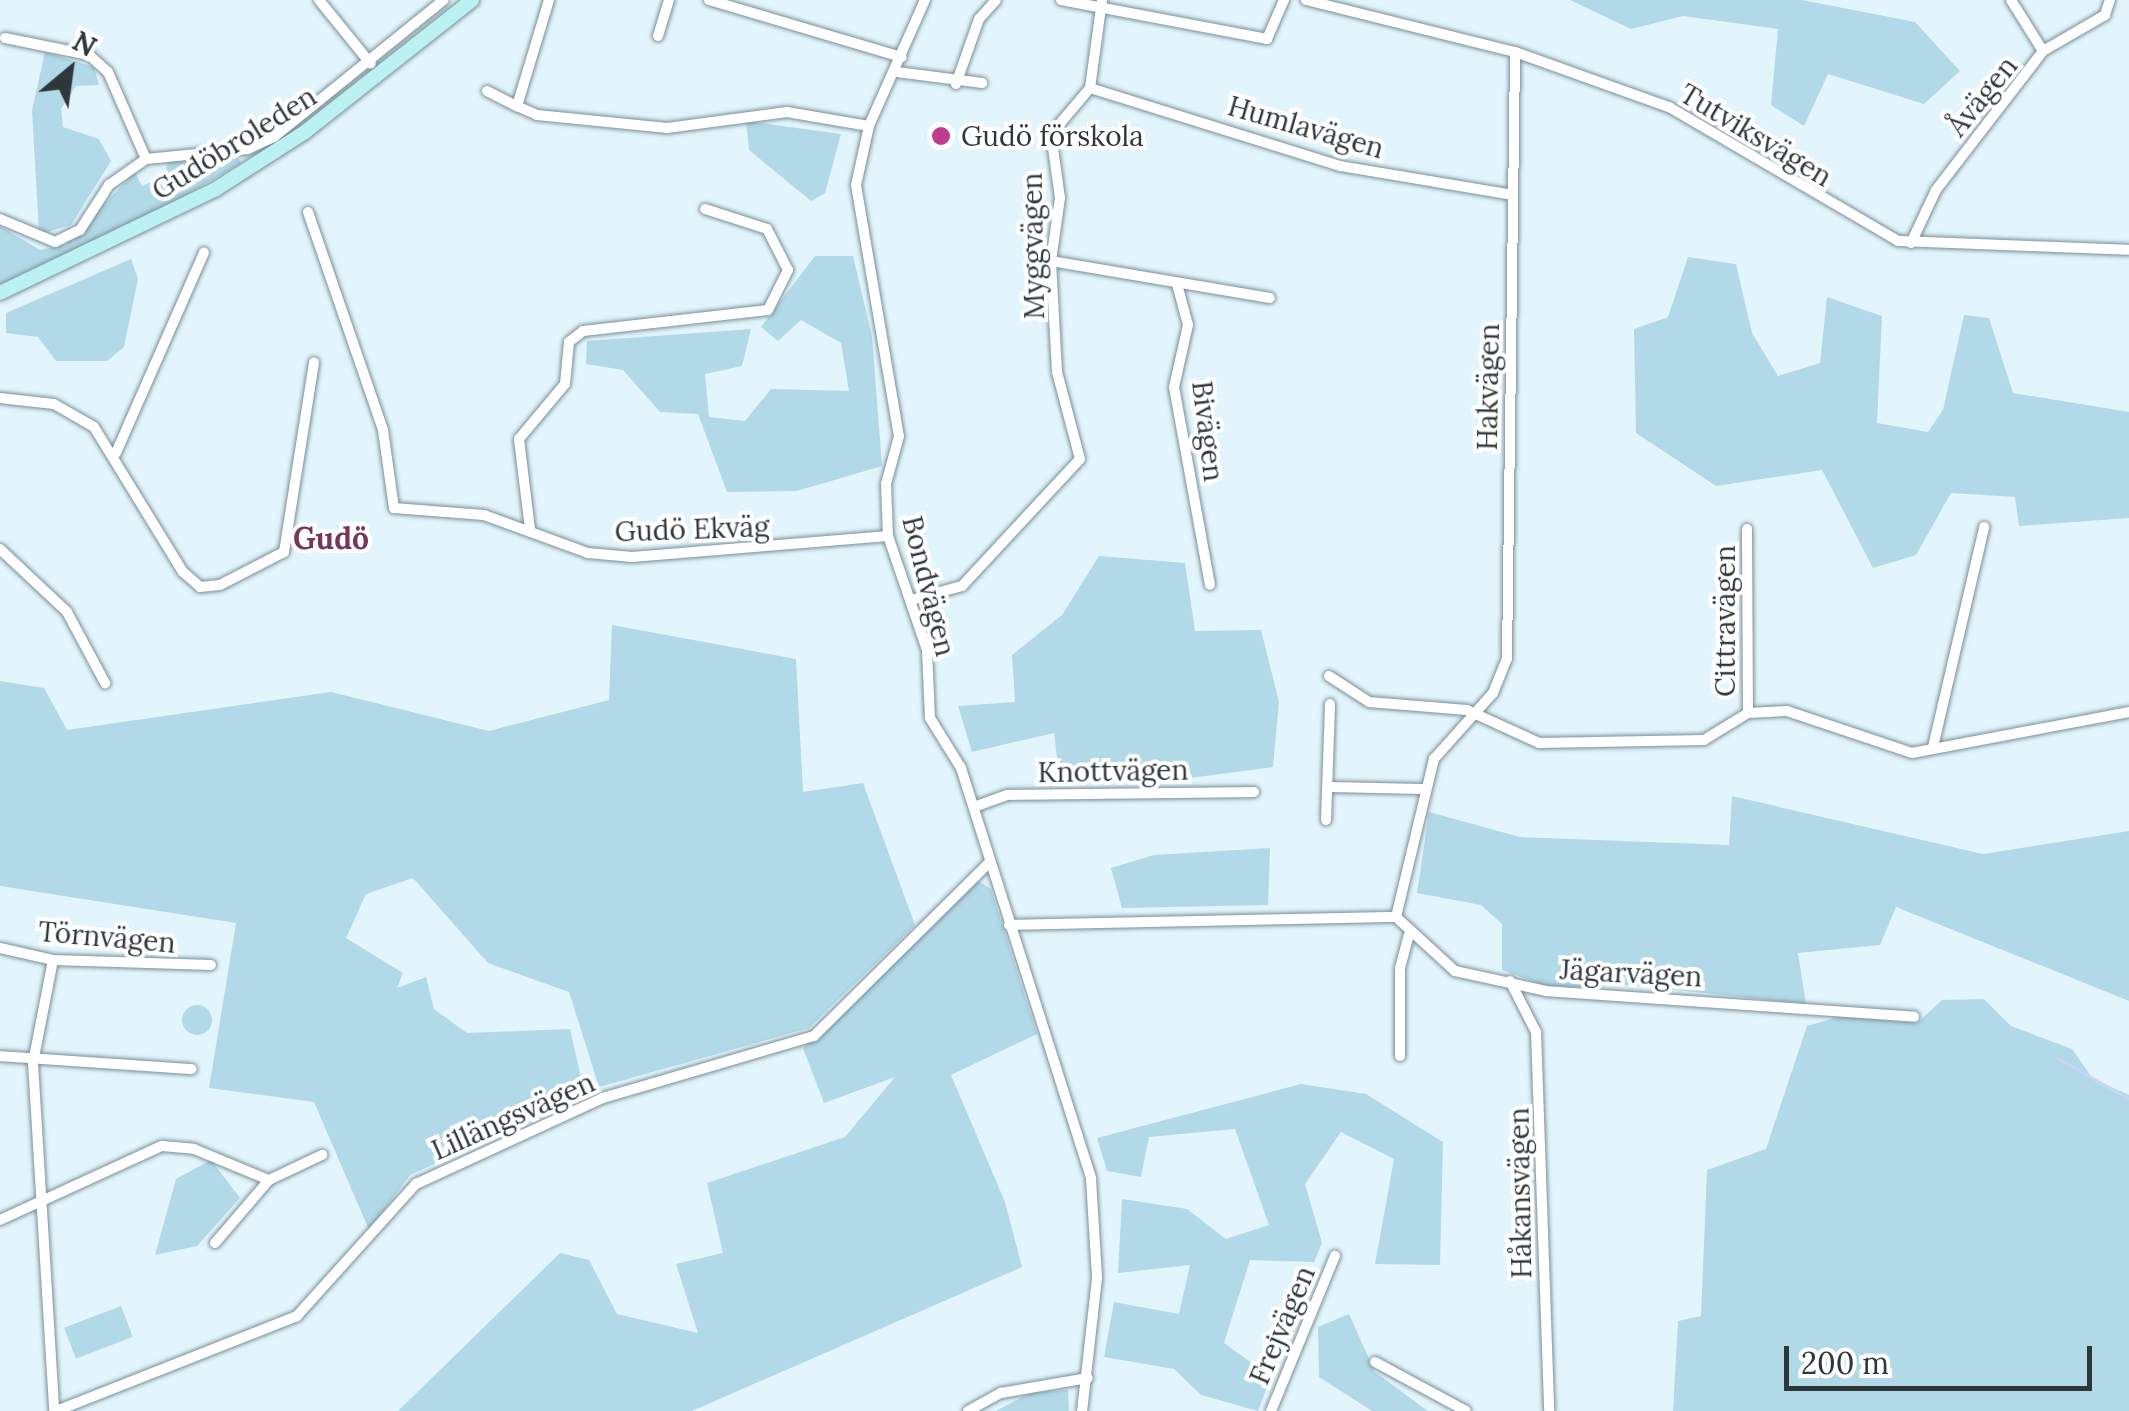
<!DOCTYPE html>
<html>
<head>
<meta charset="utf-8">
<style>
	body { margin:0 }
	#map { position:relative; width:2129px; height:1411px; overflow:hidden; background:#e3f5fc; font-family:Lora,serif }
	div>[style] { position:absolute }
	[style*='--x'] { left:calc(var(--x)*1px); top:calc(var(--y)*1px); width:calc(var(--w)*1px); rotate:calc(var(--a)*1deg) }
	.green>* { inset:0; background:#b2d9e7; transform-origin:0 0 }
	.round { border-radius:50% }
	.stream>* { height:2.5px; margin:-1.25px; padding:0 1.25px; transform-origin:1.25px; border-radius:1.25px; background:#cad4f6 }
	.roads { filter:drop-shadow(0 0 2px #798f97) drop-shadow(0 0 2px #798f97) }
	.minor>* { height:10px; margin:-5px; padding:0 5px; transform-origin:5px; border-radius:5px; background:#fff }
	.secondary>* { height:14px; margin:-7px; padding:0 7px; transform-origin:7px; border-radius:7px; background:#bbf1f2 }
	.dots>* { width:28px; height:28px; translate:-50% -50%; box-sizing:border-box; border:5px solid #fff; border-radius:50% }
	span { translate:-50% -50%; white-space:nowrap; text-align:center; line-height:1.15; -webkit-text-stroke:8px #fff; paint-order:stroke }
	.street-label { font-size:28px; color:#2e383b }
	.poi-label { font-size:28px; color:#2e383b }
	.left { translate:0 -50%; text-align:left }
	.neighbourhood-label { font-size:30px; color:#76375b; font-weight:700 }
	.north { position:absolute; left:20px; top:20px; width:100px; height:100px; -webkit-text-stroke:8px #fff; paint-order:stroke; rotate:29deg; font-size:28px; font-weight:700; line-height:40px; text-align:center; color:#2e383b }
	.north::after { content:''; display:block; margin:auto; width:35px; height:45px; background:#2e383b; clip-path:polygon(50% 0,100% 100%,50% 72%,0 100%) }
	.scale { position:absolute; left:1784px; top:1346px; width:308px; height:45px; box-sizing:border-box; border:5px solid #2e383b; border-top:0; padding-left:12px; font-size:30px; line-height:35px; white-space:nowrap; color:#2e383b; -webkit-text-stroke:8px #fff; paint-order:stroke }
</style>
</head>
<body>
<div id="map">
	<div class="green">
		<div style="clip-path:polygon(1570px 0,1802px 0,1915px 22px,1960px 71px,1924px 104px,1828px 74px,1804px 126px,1771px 105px,1778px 29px,1683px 16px,1631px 29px)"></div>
		<div style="clip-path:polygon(45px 52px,94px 67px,99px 85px,76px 86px,61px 109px,63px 127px,99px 139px,111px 161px,71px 225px,39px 234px,32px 110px)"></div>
		<div style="clip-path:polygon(746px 121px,841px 134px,825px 193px,811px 201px,749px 150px)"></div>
		<div style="clip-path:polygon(236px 152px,241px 163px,157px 212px,0 284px,0 226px,40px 250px,65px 245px,135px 172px,142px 186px,163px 177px,169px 160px)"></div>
		<div style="clip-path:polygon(815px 256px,853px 256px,872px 336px,882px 466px,797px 491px,727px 492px,698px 414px,660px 412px,623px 370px,586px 364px,587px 341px,751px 329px,742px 366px,705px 374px,709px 417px,745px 421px,771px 389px,849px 391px,841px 343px,801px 320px,778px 341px,761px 327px)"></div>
		<div style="clip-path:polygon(1688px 257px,1736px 264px,1752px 333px,1778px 376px,1820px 363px,1827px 297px,1882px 316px,1877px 423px,1928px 432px,1943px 410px,1964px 315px,1989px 318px,2013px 393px,2129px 412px,2129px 518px,2019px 526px,2015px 497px,1951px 493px,1916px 555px,1873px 568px,1822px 470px,1716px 486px,1636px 433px,1634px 329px,1668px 317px)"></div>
		<div style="clip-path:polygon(131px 259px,138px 279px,124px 347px,107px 361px,56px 361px,38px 337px,6px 333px,6px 313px)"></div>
		<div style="clip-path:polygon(1099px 556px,1185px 563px,1195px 631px,1261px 630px,1279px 702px,1273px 767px,1182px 779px,1059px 775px,1054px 733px,972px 752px,958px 706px,1015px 702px,1012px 655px,1062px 615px)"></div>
		<div style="clip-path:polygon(612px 625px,796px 659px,803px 792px,863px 783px,915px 925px,809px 1028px,599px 1087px,569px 992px,488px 963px,413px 878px,366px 894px,346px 938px,403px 973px,397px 988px,426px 977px,434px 1009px,467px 1033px,570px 1029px,585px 1095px,410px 1175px,369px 1230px,314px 1102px,209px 1088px,236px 923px,0 886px,0 681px,44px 688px,67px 730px,331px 692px,489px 731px,609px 700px)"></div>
		<div style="clip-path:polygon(1732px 796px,1983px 854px,2129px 831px,2129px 1001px,1896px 907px,1880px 945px,1798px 953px,1806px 1004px,1630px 985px,1552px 988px,1502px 970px,1502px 924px,1481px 905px,1417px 893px,1429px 812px,1520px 837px,1729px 845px)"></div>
		<div style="clip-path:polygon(1270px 848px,1268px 905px,1122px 908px,1111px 868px,1154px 855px)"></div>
		<div style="clip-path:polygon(978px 881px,991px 889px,1037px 1034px,951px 1075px,1005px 1202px,1022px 1267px,692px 1411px,398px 1411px,560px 1253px,589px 1260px,617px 1314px,698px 1333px,676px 1264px,723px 1253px,707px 1183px,845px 1137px,895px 1077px,824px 1103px,803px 1048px)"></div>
		<div style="clip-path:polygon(1984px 999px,2011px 1026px,2072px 1049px,2093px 1079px,2129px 1095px,2129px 1411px,1673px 1411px,1678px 1321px,1701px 1316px,1707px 1170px,1766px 1149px,1807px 1026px,1842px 1016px,1917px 1023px,1942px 1000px)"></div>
		<div class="round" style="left:182px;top:1005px;width:30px;height:30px"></div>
		<div style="clip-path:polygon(1301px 1084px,1366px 1094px,1443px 1142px,1440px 1265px,1375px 1264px,1394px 1159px,1341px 1132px,1305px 1184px,1322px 1243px,1314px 1262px,1250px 1260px,1224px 1343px,1271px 1377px,1258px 1411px,1201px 1395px,1174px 1369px,1104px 1357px,1114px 1302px,1179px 1314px,1190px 1265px,1118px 1273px,1122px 1199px,1187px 1209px,1226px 1239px,1269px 1225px,1235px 1129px,1149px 1137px,1141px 1177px,1107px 1171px,1097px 1138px)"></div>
		<div style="clip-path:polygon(211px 1160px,240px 1198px,197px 1246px,155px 1255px,176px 1179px)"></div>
		<div style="left:121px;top:1306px;width:33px;height:61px;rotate:69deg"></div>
		<div style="clip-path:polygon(1349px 1314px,1375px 1372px,1428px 1411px,1372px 1411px,1319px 1377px,1318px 1327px)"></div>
		<div style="clip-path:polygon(1068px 1390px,1069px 1411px,996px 1411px,1030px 1393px)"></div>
	</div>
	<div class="stream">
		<div style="--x:2058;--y:1058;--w:82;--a:30"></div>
	</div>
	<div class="roads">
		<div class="minor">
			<div style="--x:319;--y:0;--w:82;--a:50.9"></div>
			<div style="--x:549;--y:0;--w:111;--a:106.8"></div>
			<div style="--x:517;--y:106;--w:22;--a:24"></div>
			<div style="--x:537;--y:115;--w:131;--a:5.7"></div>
			<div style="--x:667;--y:128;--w:121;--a:-7.6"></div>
			<div style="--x:787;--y:112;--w:83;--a:9.7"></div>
			<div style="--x:709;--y:0;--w:201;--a:16.5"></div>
			<div style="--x:925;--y:0;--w:138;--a:114"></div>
			<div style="--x:869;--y:126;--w:60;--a:102.4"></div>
			<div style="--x:856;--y:185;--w:255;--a:80.3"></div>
			<div style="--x:899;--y:436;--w:50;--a:105.2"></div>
			<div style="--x:886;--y:484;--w:52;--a:87.8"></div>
			<div style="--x:888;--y:536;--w:120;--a:71.1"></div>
			<div style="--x:927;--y:650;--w:68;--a:87.5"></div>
			<div style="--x:930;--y:718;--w:59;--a:58.2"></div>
			<div style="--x:961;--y:768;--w:431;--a:72.4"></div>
			<div style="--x:1091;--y:1179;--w:99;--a:86.5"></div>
			<div style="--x:1097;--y:1278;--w:134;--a:96.4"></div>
			<div style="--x:1061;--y:0;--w:210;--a:10.7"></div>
			<div style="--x:1267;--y:39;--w:43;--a:-66.4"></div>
			<div style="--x:1306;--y:0;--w:215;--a:14"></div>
			<div style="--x:1515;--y:52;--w:164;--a:19.7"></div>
			<div style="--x:1669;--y:107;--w:265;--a:30.3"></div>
			<div style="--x:1898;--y:241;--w:231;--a:2.2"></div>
			<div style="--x:2011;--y:0;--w:60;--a:57.9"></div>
			<div style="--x:658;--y:36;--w:38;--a:-73"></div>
			<div style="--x:5;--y:38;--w:86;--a:11.4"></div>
			<div style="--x:89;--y:55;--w:25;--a:42"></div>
			<div style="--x:108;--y:72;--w:95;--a:66.4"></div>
			<div style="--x:897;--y:72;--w:86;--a:7.4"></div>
			<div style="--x:956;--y:84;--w:69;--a:-70.5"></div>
			<div style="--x:979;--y:19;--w:25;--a:-48"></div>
			<div style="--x:1090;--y:88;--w:262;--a:17.3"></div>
			<div style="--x:1340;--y:166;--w:175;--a:9.5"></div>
			<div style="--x:487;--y:91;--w:34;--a:27"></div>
			<div style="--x:308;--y:212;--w:231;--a:71"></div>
			<div style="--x:383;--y:430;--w:79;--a:82"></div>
			<div style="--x:394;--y:508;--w:90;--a:4.4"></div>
			<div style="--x:484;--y:515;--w:111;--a:20.1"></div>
			<div style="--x:588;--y:553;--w:44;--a:5.2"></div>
			<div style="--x:632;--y:557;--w:257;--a:-4.7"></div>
			<div style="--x:0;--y:219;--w:60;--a:22.7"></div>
			<div style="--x:55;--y:242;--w:28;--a:-26"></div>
			<div style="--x:80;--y:230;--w:54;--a:-57.2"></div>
			<div style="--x:109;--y:185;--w:45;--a:-35.1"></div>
			<div style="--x:146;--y:159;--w:102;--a:-5.6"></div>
			<div style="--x:248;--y:149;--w:29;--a:-25"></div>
			<div style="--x:274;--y:137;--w:218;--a:-38.9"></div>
			<div style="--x:1911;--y:243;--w:59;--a:-64.7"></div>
			<div style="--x:1936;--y:190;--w:175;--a:-52.4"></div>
			<div style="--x:2043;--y:51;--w:72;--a:-30.1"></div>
			<div style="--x:2105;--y:15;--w:16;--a:-72"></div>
			<div style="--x:1051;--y:261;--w:222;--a:9.6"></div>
			<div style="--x:1177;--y:284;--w:42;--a:75"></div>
			<div style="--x:1188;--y:325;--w:64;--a:102.7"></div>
			<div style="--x:1174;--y:387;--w:201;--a:79.7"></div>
			<div style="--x:0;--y:398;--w:54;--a:6.3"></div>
			<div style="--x:54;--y:404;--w:46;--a:29.9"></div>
			<div style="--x:94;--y:427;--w:170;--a:58.5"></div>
			<div style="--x:183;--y:572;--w:23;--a:41"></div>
			<div style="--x:200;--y:587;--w:20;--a:-6"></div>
			<div style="--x:220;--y:585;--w:72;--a:-27.3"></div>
			<div style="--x:284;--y:552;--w:192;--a:-81"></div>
			<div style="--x:116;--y:453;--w:219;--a:-66.3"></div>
			<div style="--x:530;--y:529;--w:91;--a:-97"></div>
			<div style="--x:519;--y:439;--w:72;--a:-50.1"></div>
			<div style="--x:565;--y:384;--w:42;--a:-84.6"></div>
			<div style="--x:569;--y:342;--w:18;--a:-38"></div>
			<div style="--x:583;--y:331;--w:186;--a:-6.5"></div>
			<div style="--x:768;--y:310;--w:45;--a:-63.4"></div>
			<div style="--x:788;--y:270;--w:46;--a:-117.1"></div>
			<div style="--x:767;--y:229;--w:65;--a:-162.1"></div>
			<div style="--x:1747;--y:529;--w:184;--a:89.7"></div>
			<div style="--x:0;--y:549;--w:92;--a:43.2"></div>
			<div style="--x:67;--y:612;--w:81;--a:61.8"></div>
			<div style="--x:915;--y:599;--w:49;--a:-15.5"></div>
			<div style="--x:962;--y:586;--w:173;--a:-47.1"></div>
			<div style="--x:1080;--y:459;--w:90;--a:-104.8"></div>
			<div style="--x:1057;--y:372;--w:111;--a:-93.1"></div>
			<div style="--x:1051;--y:261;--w:64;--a:-81.9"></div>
			<div style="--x:1060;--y:198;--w:65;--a:-98"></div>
			<div style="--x:1051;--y:134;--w:60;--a:-49.7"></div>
			<div style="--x:1090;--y:88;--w:89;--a:-82.2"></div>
			<div style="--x:1329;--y:676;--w:48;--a:33"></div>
			<div style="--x:1369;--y:702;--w:98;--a:4.7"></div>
			<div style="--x:1467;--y:710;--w:79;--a:24.6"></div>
			<div style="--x:1539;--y:743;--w:165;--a:-1"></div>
			<div style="--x:1704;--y:740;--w:52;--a:-31.5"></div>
			<div style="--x:1748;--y:713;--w:39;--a:-3"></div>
			<div style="--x:1787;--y:711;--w:132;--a:18.6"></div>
			<div style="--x:1912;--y:753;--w:221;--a:-10.7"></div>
			<div style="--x:1933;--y:747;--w:226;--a:-76.9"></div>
			<div style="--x:1329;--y:787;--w:94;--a:1.2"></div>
			<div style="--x:974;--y:807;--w:35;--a:-20"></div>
			<div style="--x:1007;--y:795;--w:247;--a:-0.7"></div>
			<div style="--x:1326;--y:820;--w:116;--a:-88"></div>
			<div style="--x:1396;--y:917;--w:163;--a:-76.5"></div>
			<div style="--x:1434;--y:759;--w:89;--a:-48.2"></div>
			<div style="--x:1493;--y:693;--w:37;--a:-68"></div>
			<div style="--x:1507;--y:659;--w:607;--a:-89.24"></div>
			<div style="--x:1009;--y:925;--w:387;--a:-1.2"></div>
			<div style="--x:1396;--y:917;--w:80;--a:42.5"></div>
			<div style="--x:1455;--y:971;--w:93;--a:12.4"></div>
			<div style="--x:1546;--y:991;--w:369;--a:4"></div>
			<div style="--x:0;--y:948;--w:54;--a:12.8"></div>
			<div style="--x:53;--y:960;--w:158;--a:1.8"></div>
			<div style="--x:53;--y:960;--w:105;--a:101"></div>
			<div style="--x:33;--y:1063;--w:349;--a:86.5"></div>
			<div style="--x:1510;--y:981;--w:57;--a:63"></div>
			<div style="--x:1536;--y:1032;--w:379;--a:88"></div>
			<div style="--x:0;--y:1056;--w:192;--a:3.9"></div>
			<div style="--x:1400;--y:1056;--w:88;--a:-90"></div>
			<div style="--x:1400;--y:968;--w:34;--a:-75"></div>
			<div style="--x:0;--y:1220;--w:178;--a:-24.6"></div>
			<div style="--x:162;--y:1146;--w:32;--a:5"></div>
			<div style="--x:194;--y:1149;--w:81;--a:22.5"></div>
			<div style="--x:269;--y:1180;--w:59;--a:-25.3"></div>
			<div style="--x:215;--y:1243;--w:83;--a:-49.4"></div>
			<div style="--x:1375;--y:1362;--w:103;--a:28.3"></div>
			<div style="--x:56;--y:1411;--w:259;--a:-21.5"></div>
			<div style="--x:297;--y:1316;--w:178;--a:-48"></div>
			<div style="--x:416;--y:1184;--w:206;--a:-24.7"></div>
			<div style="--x:603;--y:1098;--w:220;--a:-16.4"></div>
			<div style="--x:814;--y:1036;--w:246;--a:-44.7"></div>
			<div style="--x:968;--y:1411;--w:38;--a:-29"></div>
			<div style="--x:1001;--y:1393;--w:88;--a:-9.8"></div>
			<div style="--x:1271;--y:1411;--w:168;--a:-67.6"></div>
		</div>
		<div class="secondary">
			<div style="--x:0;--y:293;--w:240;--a:-25.7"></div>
			<div style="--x:216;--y:189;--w:106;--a:-32.6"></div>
			<div style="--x:305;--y:132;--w:213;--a:-38.3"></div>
		</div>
	</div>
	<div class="dots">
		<div style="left:941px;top:136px;background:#bc3e8c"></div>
	</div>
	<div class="street-label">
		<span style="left:1982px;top:96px;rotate:-51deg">Åvägen</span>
		<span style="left:1306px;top:127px;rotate:16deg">Humlavägen</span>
		<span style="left:1756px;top:135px;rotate:31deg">Tutviksvägen</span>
		<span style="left:234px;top:143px;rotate:-32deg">Gudöbroleden</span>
		<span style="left:1033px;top:246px;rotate:-91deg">Myggvägen</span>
		<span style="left:1488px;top:387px;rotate:-89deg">Hakvägen</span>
		<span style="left:1208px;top:431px;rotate:83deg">Bivägen</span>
		<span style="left:692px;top:529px;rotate:-2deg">Gudö Ekväg</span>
		<span style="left:929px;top:586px;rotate:76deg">Bondvägen</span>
		<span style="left:1725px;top:621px;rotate:-90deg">Cittravägen</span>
		<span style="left:1113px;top:771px;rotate:-1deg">Knottvägen</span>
		<span style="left:107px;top:937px;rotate:5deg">Törnvägen</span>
		<span style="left:1631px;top:973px;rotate:3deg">Jägarvägen</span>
		<span style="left:513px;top:1116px;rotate:-24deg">Lillängsvägen</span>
		<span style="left:1520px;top:1193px;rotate:-91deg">Håkansvägen</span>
		<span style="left:1282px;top:1325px;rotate:-67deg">Frejvägen</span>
	</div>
	<div class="poi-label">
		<span class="left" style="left:961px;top:136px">Gudö förskola</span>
	</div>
	<div class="neighbourhood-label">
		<span style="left:331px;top:538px">Gudö</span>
	</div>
	<div class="north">N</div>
	<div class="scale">200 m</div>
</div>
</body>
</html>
